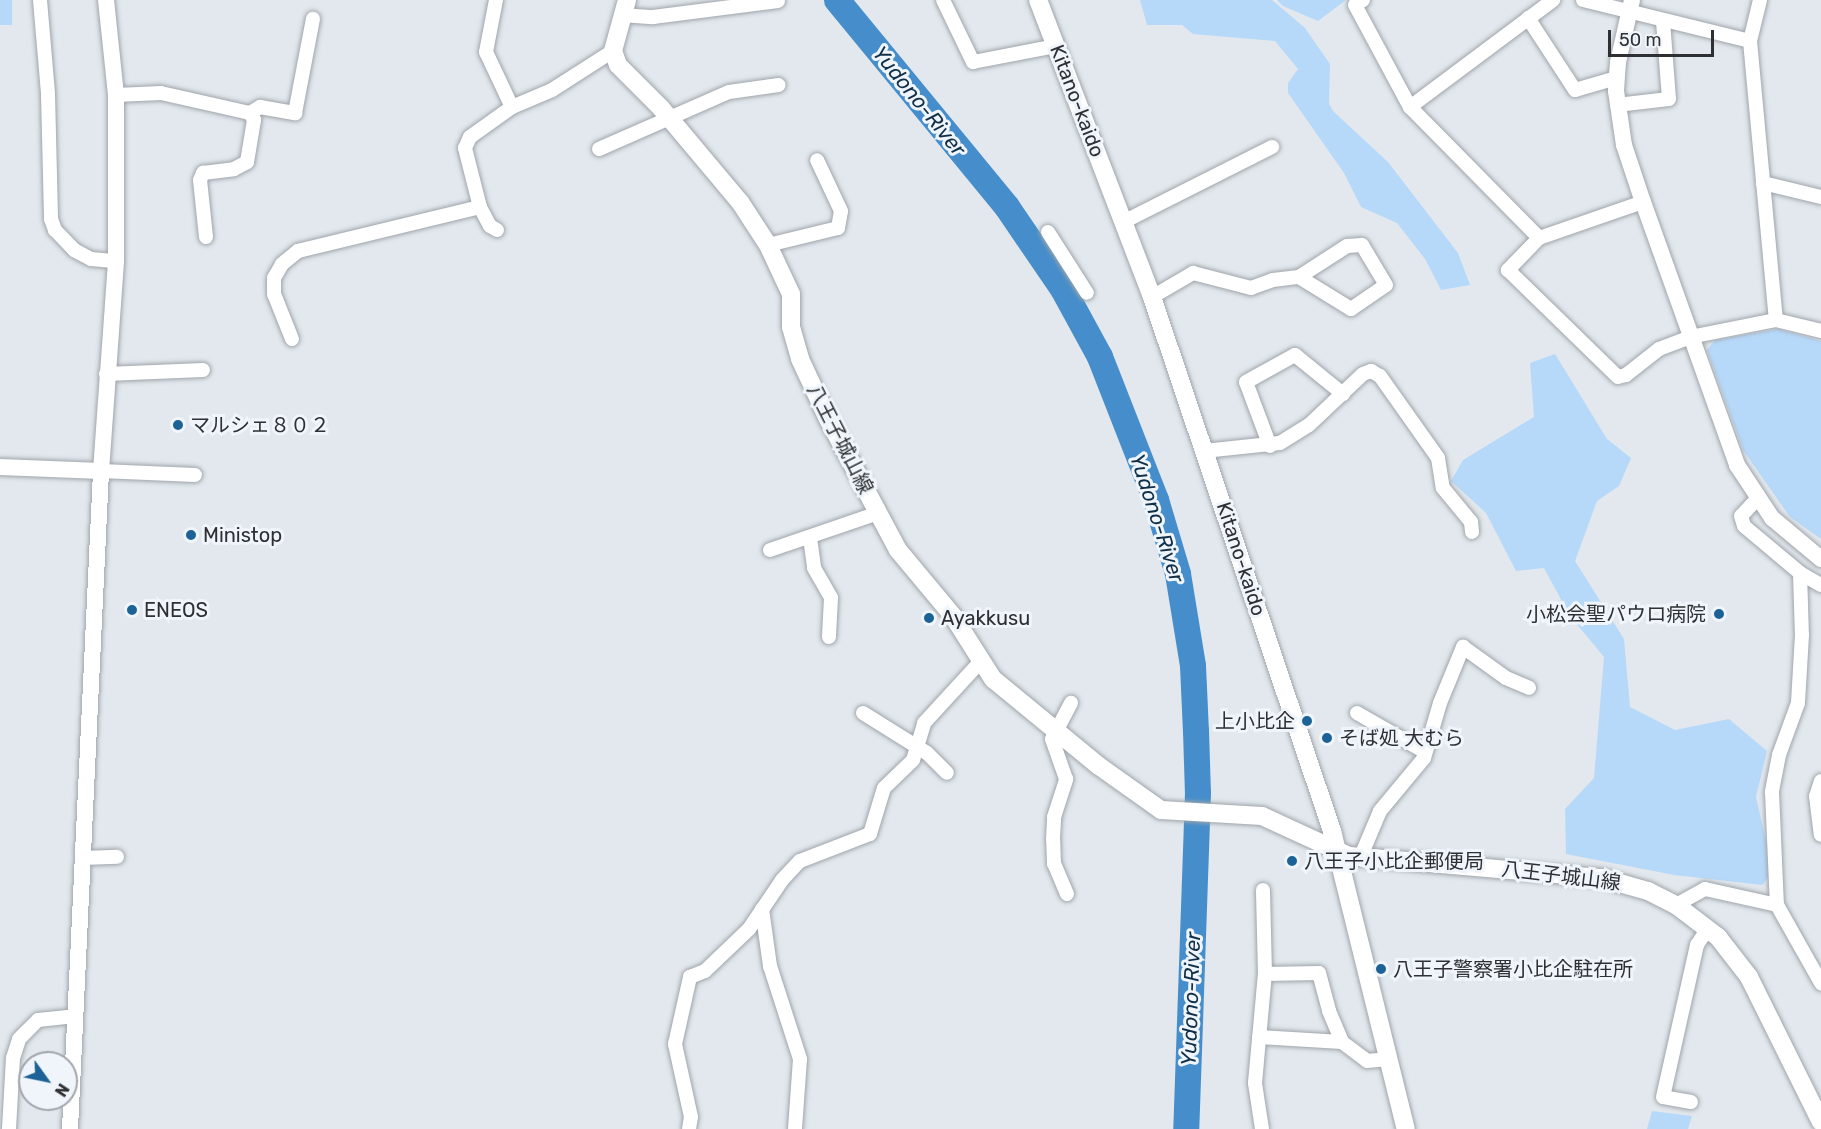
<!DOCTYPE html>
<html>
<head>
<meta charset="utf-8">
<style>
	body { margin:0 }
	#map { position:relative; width:1821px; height:1129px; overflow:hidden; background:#e2e8ed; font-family:Rubik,"Noto Sans JP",sans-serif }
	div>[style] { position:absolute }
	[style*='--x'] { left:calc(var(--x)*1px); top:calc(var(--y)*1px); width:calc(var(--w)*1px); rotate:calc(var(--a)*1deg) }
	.green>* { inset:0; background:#b7d9f9; transform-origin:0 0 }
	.river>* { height:26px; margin:-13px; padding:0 13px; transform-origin:13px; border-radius:13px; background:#468ecb }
	.roads { filter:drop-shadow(0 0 2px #9fa5ab) drop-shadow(0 0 2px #9fa5ab) }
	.minor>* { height:14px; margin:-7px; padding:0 7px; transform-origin:7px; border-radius:7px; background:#fff }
	.tertiary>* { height:16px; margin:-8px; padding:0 8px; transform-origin:8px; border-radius:8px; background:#fff }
	.secondary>* { height:18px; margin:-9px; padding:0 9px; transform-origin:9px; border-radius:9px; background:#fff }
	.dots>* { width:16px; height:16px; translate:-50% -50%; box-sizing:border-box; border:3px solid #eff5fb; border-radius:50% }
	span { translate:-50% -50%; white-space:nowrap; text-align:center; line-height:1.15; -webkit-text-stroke:6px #eff5fb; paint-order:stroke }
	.street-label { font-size:20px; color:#2e3033 }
	.poi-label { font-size:20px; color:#2e3033 }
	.left { translate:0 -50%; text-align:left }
	.right { translate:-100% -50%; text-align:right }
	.water-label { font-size:21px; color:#102f48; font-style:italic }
	.north { position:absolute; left:18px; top:1051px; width:60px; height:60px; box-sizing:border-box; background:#eff5fb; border:2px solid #a2a6ab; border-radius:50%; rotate:123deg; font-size:16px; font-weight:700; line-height:24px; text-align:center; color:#2e3033 }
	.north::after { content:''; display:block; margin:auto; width:21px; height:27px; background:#1c6296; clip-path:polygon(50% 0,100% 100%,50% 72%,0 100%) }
	.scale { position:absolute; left:1608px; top:30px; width:106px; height:27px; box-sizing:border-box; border:3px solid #2e3033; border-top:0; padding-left:8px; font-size:18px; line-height:21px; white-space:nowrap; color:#2e3033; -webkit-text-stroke:4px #eff5fb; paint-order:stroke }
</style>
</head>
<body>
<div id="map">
	<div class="green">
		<div style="left:0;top:0;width:12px;height:25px"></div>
		<div style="clip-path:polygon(1140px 0,1272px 0,1305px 28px,1330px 64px,1329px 104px,1334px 112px,1388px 162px,1458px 253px,1470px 285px,1441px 290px,1425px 259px,1397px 223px,1361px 207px,1344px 173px,1288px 93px,1288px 83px,1298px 69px,1275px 41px,1193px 34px,1182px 25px,1147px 25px)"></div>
		<div style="clip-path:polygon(1277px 0,1346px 0,1318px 21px,1283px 6px)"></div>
		<div style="clip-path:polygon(1778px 329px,1821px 341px,1821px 539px,1790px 517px,1743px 450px,1707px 350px,1715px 340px)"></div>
		<div style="clip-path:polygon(1555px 354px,1607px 439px,1631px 458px,1619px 486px,1597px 501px,1575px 561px,1624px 639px,1630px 707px,1675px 730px,1729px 719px,1767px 751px,1756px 797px,1773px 872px,1762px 885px,1674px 875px,1566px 854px,1565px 809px,1594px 778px,1604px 657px,1570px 616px,1544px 568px,1516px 571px,1486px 513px,1451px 481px,1463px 460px,1534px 417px,1530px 363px)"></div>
		<div style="clip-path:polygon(1652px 1111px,1692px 1116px,1688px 1129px,1647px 1129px)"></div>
	</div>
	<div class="river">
		<div style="--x:837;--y:0;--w:268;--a:50.6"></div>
		<div style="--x:1007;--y:207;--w:99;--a:55.7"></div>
		<div style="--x:1063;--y:289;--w:77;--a:61.4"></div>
		<div style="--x:1100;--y:357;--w:154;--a:68.6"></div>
		<div style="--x:1156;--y:500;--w:77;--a:73.4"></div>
		<div style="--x:1178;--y:574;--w:93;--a:80.7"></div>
		<div style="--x:1193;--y:666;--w:65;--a:87.4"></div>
		<div style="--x:1196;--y:731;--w:62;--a:88.2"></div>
		<div style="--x:1198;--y:793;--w:336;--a:92"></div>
	</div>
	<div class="roads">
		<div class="minor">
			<div style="--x:40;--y:0;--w:94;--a:85.1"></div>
			<div style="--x:48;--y:94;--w:125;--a:88.6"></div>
			<div style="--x:51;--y:219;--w:12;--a:70"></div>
			<div style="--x:55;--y:230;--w:28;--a:46"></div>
			<div style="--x:74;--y:250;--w:19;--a:28"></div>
			<div style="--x:91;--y:259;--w:25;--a:5"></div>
			<div style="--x:496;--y:0;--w:53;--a:100.9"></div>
			<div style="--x:486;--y:52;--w:61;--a:64.7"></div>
			<div style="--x:943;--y:0;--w:69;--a:64.2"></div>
			<div style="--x:973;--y:62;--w:85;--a:-10.9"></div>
			<div style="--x:1363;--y:0;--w:9;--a:148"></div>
			<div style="--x:1355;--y:5;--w:116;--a:61.7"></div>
			<div style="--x:1410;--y:107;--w:184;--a:45.4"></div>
			<div style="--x:1539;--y:238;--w:110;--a:-19.1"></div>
			<div style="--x:1583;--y:0;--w:172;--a:13.8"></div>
			<div style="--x:1760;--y:0;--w:42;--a:103.7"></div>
			<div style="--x:1750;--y:41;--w:280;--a:84.7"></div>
			<div style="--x:621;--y:15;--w:32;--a:4"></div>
			<div style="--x:653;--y:17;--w:126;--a:-7.3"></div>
			<div style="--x:1528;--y:18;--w:86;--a:56.9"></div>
			<div style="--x:1575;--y:90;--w:43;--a:-16.3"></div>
			<div style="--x:116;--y:95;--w:45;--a:-2.5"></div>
			<div style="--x:161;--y:93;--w:91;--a:12.7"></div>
			<div style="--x:250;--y:113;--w:12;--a:-31"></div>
			<div style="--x:260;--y:107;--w:36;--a:10"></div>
			<div style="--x:295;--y:113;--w:96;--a:-79.2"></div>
			<div style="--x:1617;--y:105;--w:52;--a:-6.6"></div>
			<div style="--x:1669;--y:99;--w:78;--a:-94.4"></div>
			<div style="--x:1410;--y:107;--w:179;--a:-36.8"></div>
			<div style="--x:599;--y:149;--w:142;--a:-23.7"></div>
			<div style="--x:729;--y:92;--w:50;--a:-8"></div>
			<div style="--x:1763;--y:183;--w:60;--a:13.6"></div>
			<div style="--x:1123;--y:222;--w:167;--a:-26.7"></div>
			<div style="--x:497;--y:230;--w:8;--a:-150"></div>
			<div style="--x:490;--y:226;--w:21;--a:-118"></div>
			<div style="--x:480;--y:207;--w:61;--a:-104.3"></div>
			<div style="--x:465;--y:148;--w:12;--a:-66"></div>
			<div style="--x:470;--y:137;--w:52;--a:-35.5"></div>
			<div style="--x:512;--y:107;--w:43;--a:-23"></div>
			<div style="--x:552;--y:90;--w:72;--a:-32.6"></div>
			<div style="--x:1048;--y:232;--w:72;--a:57.4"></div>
			<div style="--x:206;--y:237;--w:57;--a:-96"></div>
			<div style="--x:200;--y:180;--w:8;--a:-67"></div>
			<div style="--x:203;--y:173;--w:31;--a:-7"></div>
			<div style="--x:234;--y:169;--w:15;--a:-28"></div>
			<div style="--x:247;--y:162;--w:43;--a:-80.5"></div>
			<div style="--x:254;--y:120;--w:8;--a:-120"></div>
			<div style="--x:1539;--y:238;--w:45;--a:134.1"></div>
			<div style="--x:1508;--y:270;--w:153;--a:44.2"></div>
			<div style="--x:1618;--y:377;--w:8;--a:-14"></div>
			<div style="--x:1626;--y:375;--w:42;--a:-38.2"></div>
			<div style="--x:1659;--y:349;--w:33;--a:-21"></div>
			<div style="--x:1690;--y:337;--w:88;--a:-11.2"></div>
			<div style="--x:1776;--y:320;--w:46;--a:13.7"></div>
			<div style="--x:768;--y:245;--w:72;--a:-13.7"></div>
			<div style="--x:838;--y:228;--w:17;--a:-80"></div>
			<div style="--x:841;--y:211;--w:56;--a:-115.2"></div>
			<div style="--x:1152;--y:297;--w:48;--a:-30.3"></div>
			<div style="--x:1193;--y:273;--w:60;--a:14.5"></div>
			<div style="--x:1251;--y:288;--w:23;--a:-20"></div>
			<div style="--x:1273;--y:280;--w:26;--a:-7"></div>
			<div style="--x:1299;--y:277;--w:61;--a:31.6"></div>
			<div style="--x:1351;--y:309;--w:42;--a:-34.4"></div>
			<div style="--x:1386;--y:285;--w:47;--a:-121"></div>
			<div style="--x:1362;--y:245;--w:15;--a:176"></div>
			<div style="--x:1347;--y:246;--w:57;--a:147.1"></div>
			<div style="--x:292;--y:339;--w:48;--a:-111.8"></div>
			<div style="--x:274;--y:294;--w:16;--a:-90"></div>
			<div style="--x:274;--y:278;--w:16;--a:-60"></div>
			<div style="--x:282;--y:264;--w:21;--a:-39"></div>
			<div style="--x:298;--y:251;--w:187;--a:-13.6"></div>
			<div style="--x:106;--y:374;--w:97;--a:-2.4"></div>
			<div style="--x:1270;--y:446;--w:68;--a:-110.6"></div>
			<div style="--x:1246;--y:382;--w:56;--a:-28.9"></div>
			<div style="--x:1295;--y:355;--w:62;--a:39.1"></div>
			<div style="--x:1204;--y:451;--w:76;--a:-6"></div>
			<div style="--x:1280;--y:443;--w:34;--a:-32"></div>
			<div style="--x:1309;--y:425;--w:74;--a:-43.4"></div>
			<div style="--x:1363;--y:374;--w:9;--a:-21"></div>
			<div style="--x:1371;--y:371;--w:10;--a:29"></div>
			<div style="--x:1380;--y:376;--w:100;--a:54.7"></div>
			<div style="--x:1438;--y:458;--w:30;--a:81"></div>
			<div style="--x:1443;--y:488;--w:44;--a:50.5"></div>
			<div style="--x:1471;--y:522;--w:10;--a:84"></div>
			<div style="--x:101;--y:471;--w:94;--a:2.4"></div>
			<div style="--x:1757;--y:499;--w:23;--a:133"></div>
			<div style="--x:1741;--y:516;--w:10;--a:73"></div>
			<div style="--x:1744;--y:526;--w:73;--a:40"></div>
			<div style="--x:1800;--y:573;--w:62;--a:88.2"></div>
			<div style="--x:1802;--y:635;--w:68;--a:93.4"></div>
			<div style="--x:1798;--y:703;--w:55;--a:110.1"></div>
			<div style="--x:1779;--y:755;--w:38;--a:101"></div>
			<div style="--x:1772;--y:792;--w:113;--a:87.5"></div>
			<div style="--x:1777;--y:905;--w:90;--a:60.6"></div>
			<div style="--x:810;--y:538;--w:30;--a:82"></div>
			<div style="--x:814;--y:568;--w:34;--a:60"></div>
			<div style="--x:831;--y:598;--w:39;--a:93"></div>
			<div style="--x:770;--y:550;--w:114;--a:-18.9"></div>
			<div style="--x:1800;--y:573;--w:24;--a:30"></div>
			<div style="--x:863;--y:713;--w:75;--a:32"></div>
			<div style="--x:927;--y:753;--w:28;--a:45"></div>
			<div style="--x:1357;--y:713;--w:78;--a:29.8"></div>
			<div style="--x:1821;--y:781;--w:16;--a:108"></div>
			<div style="--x:1816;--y:796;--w:39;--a:83"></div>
			<div style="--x:1361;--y:856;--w:49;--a:-67.1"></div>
			<div style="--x:1380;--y:811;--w:69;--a:-50.3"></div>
			<div style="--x:1424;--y:758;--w:57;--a:-73.8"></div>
			<div style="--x:1440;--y:703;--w:61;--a:-67.7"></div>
			<div style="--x:1463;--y:647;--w:53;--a:35.8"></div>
			<div style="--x:1506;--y:678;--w:25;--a:23"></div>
			<div style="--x:83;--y:858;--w:34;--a:-2"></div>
			<div style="--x:1067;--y:894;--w:33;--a:-113"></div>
			<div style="--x:1054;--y:864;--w:25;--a:-92"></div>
			<div style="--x:1053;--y:839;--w:22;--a:-87"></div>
			<div style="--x:1054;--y:817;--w:40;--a:-72"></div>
			<div style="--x:1066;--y:779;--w:42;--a:-109.3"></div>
			<div style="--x:1052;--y:739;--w:41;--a:-62.2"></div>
			<div style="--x:1676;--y:905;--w:33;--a:-29"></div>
			<div style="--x:1705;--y:889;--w:74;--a:12.5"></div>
			<div style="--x:762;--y:909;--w:58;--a:82"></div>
			<div style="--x:770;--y:966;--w:98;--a:72.1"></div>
			<div style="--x:800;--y:1059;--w:70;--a:94.1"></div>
			<div style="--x:1265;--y:974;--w:54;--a:-1.1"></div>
			<div style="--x:1319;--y:973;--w:39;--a:75"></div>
			<div style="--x:1329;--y:1011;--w:34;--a:67"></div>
			<div style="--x:1342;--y:1042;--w:31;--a:37"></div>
			<div style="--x:1367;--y:1061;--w:22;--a:-5"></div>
			<div style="--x:1259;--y:1037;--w:83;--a:3.4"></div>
			<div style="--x:1691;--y:1102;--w:28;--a:-170"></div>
			<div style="--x:1663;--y:1097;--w:156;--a:-77.4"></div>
			<div style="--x:1697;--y:945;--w:20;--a:-57"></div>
			<div style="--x:9;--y:1129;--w:71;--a:-86.8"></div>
			<div style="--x:13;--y:1058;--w:20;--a:-72"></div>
			<div style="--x:19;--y:1039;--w:27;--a:-45"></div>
			<div style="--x:38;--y:1020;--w:37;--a:-6"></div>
			<div style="--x:689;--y:1129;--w:12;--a:-81"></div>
			<div style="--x:691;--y:1117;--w:75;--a:-102.4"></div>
			<div style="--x:675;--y:1044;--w:69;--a:-77.4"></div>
			<div style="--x:690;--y:977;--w:16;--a:-22"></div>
			<div style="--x:705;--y:971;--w:61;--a:-43.7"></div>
			<div style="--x:749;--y:929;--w:59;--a:-56"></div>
			<div style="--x:782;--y:880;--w:26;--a:-47"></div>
			<div style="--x:800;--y:861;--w:75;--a:-21.1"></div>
			<div style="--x:870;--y:834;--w:48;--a:-73.1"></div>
			<div style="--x:884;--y:788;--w:40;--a:-44"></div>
			<div style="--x:913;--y:760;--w:39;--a:-73"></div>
			<div style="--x:924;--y:723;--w:83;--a:-47.4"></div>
			<div style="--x:1262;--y:1129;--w:47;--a:-98.7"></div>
			<div style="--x:1255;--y:1083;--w:109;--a:-84.8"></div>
			<div style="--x:1265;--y:974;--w:84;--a:-91.4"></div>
		</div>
		<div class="tertiary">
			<div style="--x:1632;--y:0;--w:64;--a:102.7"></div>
			<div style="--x:1618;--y:62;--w:29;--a:94"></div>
			<div style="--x:1616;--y:91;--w:55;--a:81.6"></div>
			<div style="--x:1624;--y:145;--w:60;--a:71.6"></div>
			<div style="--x:1643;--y:202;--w:279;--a:70.3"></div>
			<div style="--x:1737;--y:465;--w:64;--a:56.6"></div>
			<div style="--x:1772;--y:518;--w:64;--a:39.9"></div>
			<div style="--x:0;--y:467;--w:101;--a:2.3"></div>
			<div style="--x:70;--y:1129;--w:659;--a:-87.3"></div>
			<div style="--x:101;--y:471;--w:211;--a:-85.9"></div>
			<div style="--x:116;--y:261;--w:166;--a:-90"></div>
			<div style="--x:116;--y:95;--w:96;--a:-96"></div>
		</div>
		<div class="secondary">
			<div style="--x:627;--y:0;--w:53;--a:105.4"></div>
			<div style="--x:613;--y:51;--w:15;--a:70"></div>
			<div style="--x:618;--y:65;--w:61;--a:45"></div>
			<div style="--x:661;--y:108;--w:123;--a:50"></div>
			<div style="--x:740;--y:202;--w:51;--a:56.9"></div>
			<div style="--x:768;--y:245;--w:54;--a:64.9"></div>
			<div style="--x:791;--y:294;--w:33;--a:90"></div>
			<div style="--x:791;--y:327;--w:33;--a:74"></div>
			<div style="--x:800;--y:359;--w:64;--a:65"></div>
			<div style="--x:827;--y:417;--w:151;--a:61.9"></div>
			<div style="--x:898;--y:550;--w:86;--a:50.2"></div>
			<div style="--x:953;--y:616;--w:75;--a:57.6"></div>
			<div style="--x:993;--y:679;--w:137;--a:39.4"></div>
			<div style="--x:1099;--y:766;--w:76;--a:35.4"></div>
			<div style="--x:1161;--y:810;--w:101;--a:3.4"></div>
			<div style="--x:1262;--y:816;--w:96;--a:24.7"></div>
			<div style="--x:1349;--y:856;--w:254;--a:5"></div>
			<div style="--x:1602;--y:878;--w:48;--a:15.8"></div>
			<div style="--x:1648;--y:891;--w:31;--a:27"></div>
			<div style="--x:1676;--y:905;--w:53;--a:37.3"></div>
			<div style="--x:1718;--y:937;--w:51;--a:52.2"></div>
			<div style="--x:1749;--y:977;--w:162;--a:63.6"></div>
			<div style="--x:1038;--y:0;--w:318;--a:69"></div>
			<div style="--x:1152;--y:297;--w:564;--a:71.37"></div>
			<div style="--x:1332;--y:831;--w:307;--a:76.1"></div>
		</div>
	</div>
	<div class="dots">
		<div style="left:178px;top:425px;background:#1c6296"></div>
		<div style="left:191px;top:535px;background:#1c6296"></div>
		<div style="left:132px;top:610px;background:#1c6296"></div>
		<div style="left:1719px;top:614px;background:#1c6296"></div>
		<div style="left:929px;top:618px;background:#1c6296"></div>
		<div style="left:1307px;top:721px;background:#1c6296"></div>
		<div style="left:1327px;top:738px;background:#1c6296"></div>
		<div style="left:1292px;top:861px;background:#1c6296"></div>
		<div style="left:1381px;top:969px;background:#1c6296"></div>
	</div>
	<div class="street-label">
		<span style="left:1077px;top:101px;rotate:69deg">Kitano-kaido</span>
		<span style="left:840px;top:439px;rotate:63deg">八王子城山線</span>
		<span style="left:1241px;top:559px;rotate:72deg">Kitano-kaido</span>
		<span style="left:1561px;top:876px;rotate:7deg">八王子城山線</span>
	</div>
	<div class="poi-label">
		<span class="left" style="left:190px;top:425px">マルシェ８０２</span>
		<span class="left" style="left:203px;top:535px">Ministop</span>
		<span class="left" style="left:144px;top:610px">ENEOS</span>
		<span class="right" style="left:1706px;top:614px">小松会聖パウロ病院</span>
		<span class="left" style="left:941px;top:618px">Ayakkusu</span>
		<span class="right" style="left:1295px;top:721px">上小比企</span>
		<span class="left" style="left:1339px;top:738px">そば処 大むら</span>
		<span class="left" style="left:1304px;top:861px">八王子小比企郵便局</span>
		<span class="left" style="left:1393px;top:969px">八王子警察署小比企駐在所</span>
	</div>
	<div class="water-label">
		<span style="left:919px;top:101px;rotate:51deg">Yudono-River</span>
		<span style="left:1157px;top:518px;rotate:72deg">Yudono-River</span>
		<span style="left:1191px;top:999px;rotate:-88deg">Yudono-River</span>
	</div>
	<div class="north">N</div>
	<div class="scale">50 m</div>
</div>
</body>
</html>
